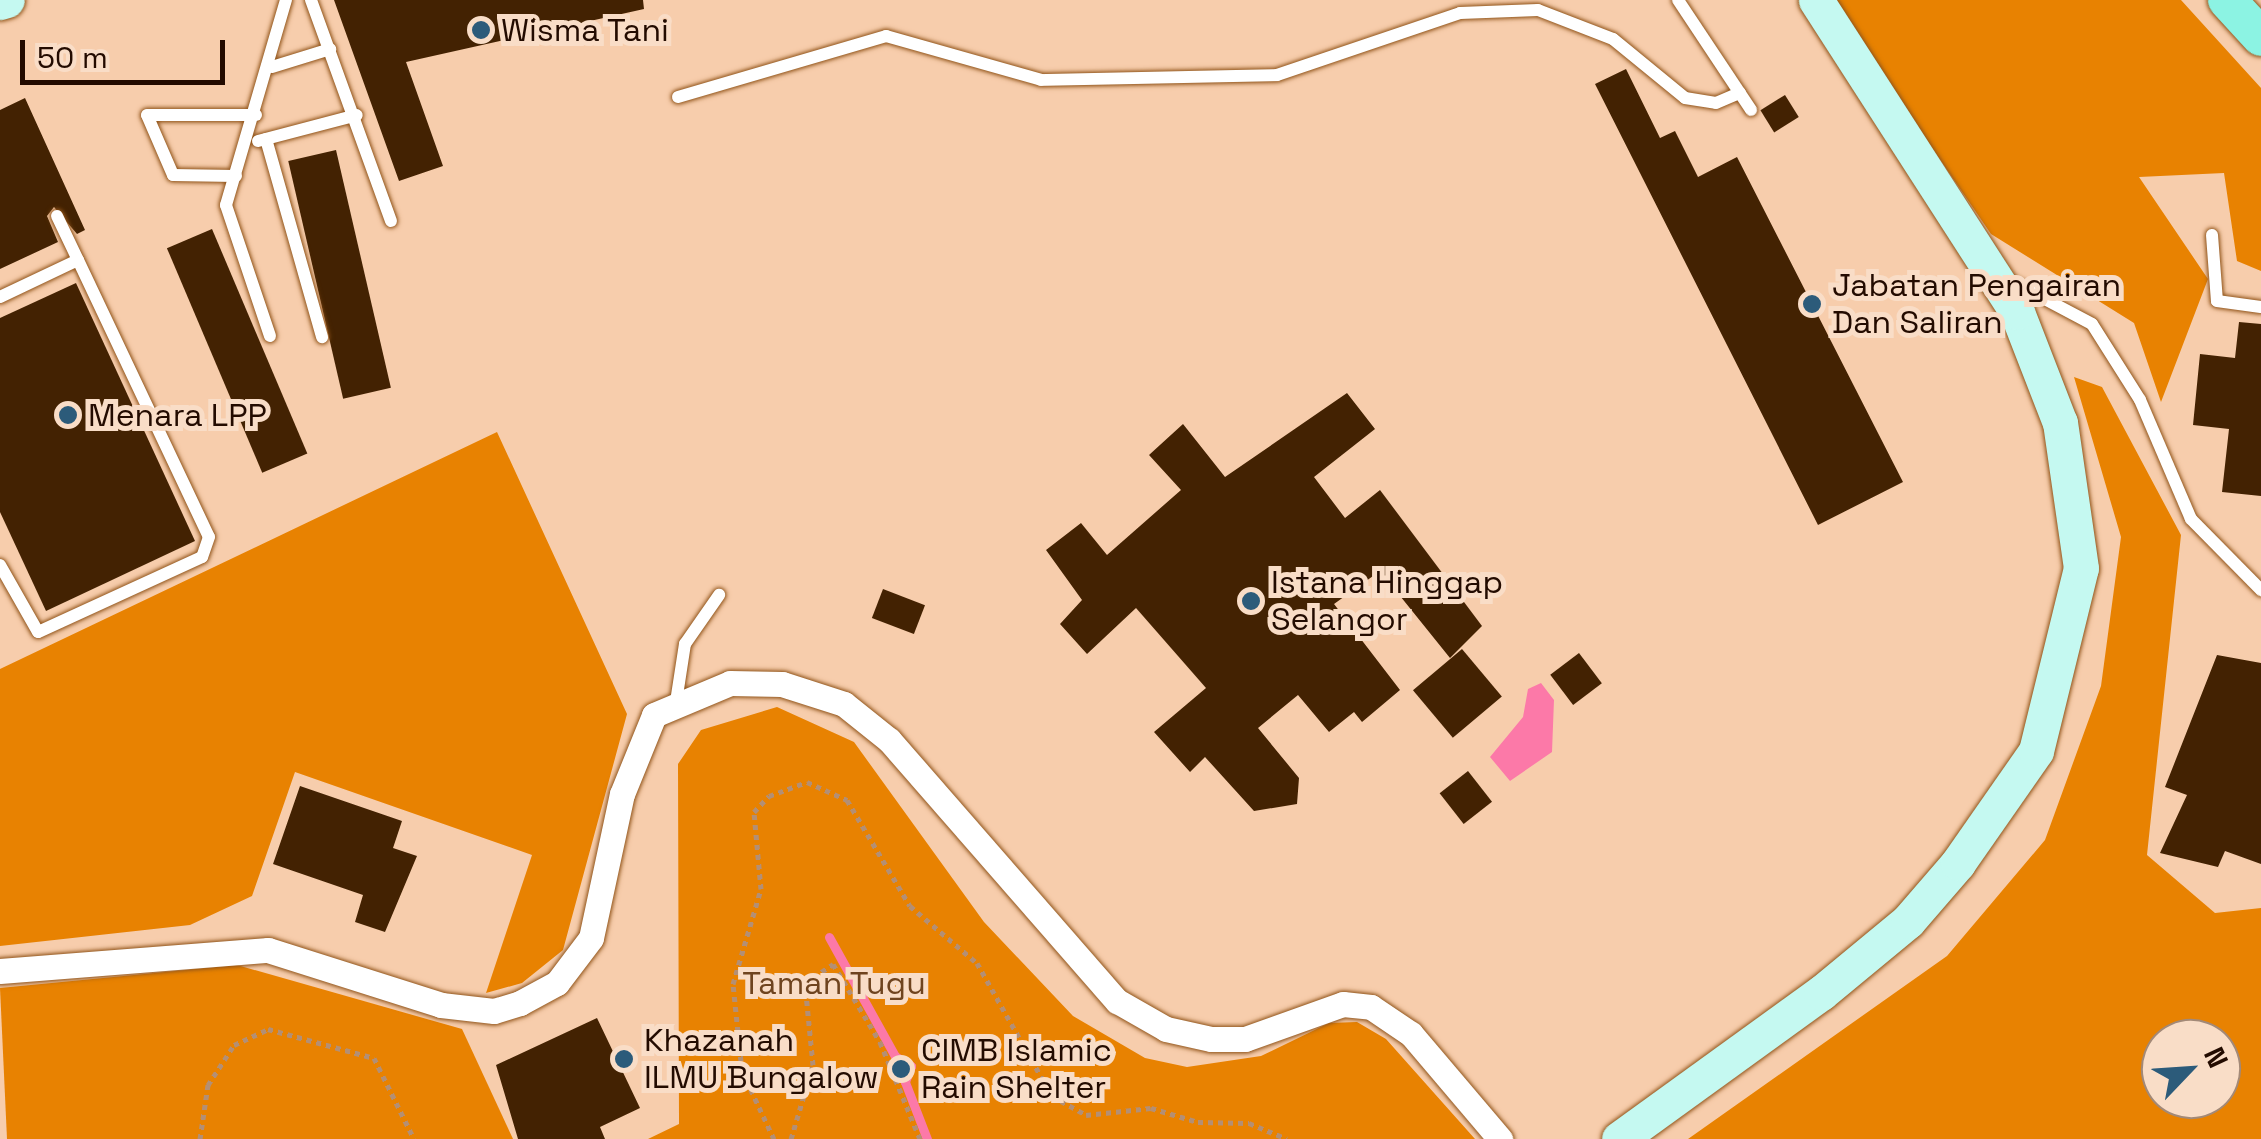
<!DOCTYPE html>
<html>
<head>
<meta charset="utf-8">
<style>
	body { margin:0 }
	#map { position:relative; width:2261px; height:1139px; overflow:hidden; background:#f7cdac; font-family:"Space Grotesk",sans-serif }
	div>[style] { position:absolute }
	[style*='--x'] { left:calc(var(--x)*1px); top:calc(var(--y)*1px); width:calc(var(--w)*1px); rotate:calc(var(--a)*1deg) }
	.forest>* { inset:0; background:#e88201 }
	.water>* { inset:0; background:#fc79a8 }
	.stream>* { height:9px; margin:-4.5px; padding:0 4.5px; transform-origin:4.5px; border-radius:4.5px; background:#fc79a8 }
	.building>* { inset:0; background:#432202; transform-origin:0 0 }
	.path>* { height:5px; margin-top:-2.5px; transform-origin:0; background:repeating-linear-gradient(90deg,#b38f75 0 5px,transparent 0 10px) }
	.roads { filter:drop-shadow(0 0 2px #915419) drop-shadow(0 0 2px #915419) }
	.lane>* { height:12px; margin:-6px; padding:0 6px; transform-origin:6px; border-radius:6px; background:#fff }
	.street>* { height:25px; margin:-12.5px; padding:0 12.5px; transform-origin:12.5px; border-radius:12.5px; background:#fff }
	.secondary>* { height:35px; margin:-17.5px; padding:0 17.5px; transform-origin:17.5px; border-radius:17.5px; background:#c5f9f1 }
	.primary>* { height:38px; margin:-19px; padding:0 19px; transform-origin:19px; border-radius:19px; background:#8cf3e3 }
	.dots>* { width:28px; height:28px; translate:-50% -50%; box-sizing:border-box; border:5px solid #f9ddc7; border-radius:50% }
	span { translate:-50% -50%; white-space:nowrap; text-align:center; line-height:1.15; -webkit-text-stroke:10px #f9ddc7; paint-order:stroke }
	.poi-label { font-size:32px; color:#230b00 }
	.left { translate:0 -50%; text-align:left }
	.park-label { font-size:32px; color:#6f441f }
	.north { position:absolute; left:2141px; top:1019px; width:100px; height:100px; box-sizing:border-box; background:#f9ddc7; border:2px solid #a38977; border-radius:50%; rotate:65deg; font-size:28px; font-weight:700; line-height:40px; text-align:center; color:#230b00 }
	.north::after { content:''; display:block; margin:auto; width:35px; height:45px; background:#2c5b7a; clip-path:polygon(50% 0,100% 100%,50% 72%,0 100%) }
	.scale { position:absolute; left:20px; top:40px; width:205px; height:45px; box-sizing:border-box; border:5px solid #230b00; border-top:0; padding-left:12px; font-size:30px; line-height:35px; white-space:nowrap; color:#230b00; -webkit-text-stroke:8px #f9ddc7; paint-order:stroke }
</style>
</head>
<body>
<div id="map">
	<div class="forest">
		<div style="clip-path:polygon(1831px 0,2181px 0,2261px 88px,2261px 271px,2237px 261px,2224px 173px,2139px 177px,2208px 279px,2161px 402px,2134px 323px,1991px 234px)"></div>
		<div style="clip-path:polygon(evenodd,2074px 377px,2102px 387px,2181px 535px,2147px 855px,2215px 913px,2261px 908px,2261px 1139px,1688px 1139px,1947px 956px,2045px 840px,2101px 686px,2121px 537px,2074px 377px,2161px 1039px,2221px 1039px,2221px 1099px,2161px 1099px,2161px 1039px)"></div>
		<div style="clip-path:polygon(497px 432px,627px 714px,563px 950px,522px 983px,486px 993px,532px 855px,295px 772px,252px 896px,190px 925px,0 946px,0 669px)"></div>
		<div style="clip-path:polygon(777px 707px,854px 742px,984px 922px,1073px 1016px,1145px 1058px,1187px 1067px,1261px 1056px,1329px 1023px,1357px 1022px,1386px 1039px,1475px 1139px,648px 1139px,679px 1124px,678px 764px,701px 730px)"></div>
		<div style="clip-path:polygon(237px 965px,462px 1029px,513px 1139px,7px 1139px,0 988px)"></div>
	</div>
	<div class="water">
		<div style="clip-path:polygon(1541px 683px,1554px 700px,1552px 752px,1510px 781px,1490px 757px,1523px 717px,1528px 689px)"></div>
	</div>
	<div class="stream">
		<div style="--x:829;--y:937;--w:136;--a:61"></div>
		<div style="--x:895;--y:1056;--w:19;--a:32"></div>
		<div style="--x:911;--y:1066;--w:17;--a:111"></div>
		<div style="--x:905;--y:1082;--w:61;--a:68.9"></div>
	</div>
	<div class="building">
		<div style="clip-path:polygon(334px 0,643px 0,644px 9px,406px 62px,443px 166px,399px 181px)"></div>
		<div style="clip-path:polygon(1626px 69px,1660px 138px,1675px 131px,1698px 177px,1737px 157px,1903px 482px,1818px 525px,1595px 84px)"></div>
		<div style="left:1785px;top:95px;width:26px;height:29px;rotate:58deg"></div>
		<div style="clip-path:polygon(25px 98px,85px 230px,77px 234px,54px 207px,47px 216px,58px 242px,0 269px,0 110px)"></div>
		<div style="left:336px;top:150px;width:244px;height:49px;rotate:77deg"></div>
		<div style="left:212px;top:229px;width:244px;height:49px;rotate:67deg"></div>
		<div style="clip-path:polygon(76px 283px,195px 541px,46px 611px,0 512px,0 318px)"></div>
		<div style="clip-path:polygon(2239px 322px,2261px 324px,2261px 496px,2222px 492px,2229px 429px,2193px 425px,2200px 354px,2235px 358px)"></div>
		<div style="clip-path:polygon(1347px 393px,1375px 429px,1314px 477px,1345px 518px,1380px 490px,1482px 626px,1450px 658px,1380px 571px,1334px 604px,1400px 690px,1362px 722px,1354px 712px,1329px 732px,1298px 695px,1258px 728px,1299px 778px,1297px 804px,1254px 811px,1205px 757px,1190px 772px,1154px 732px,1206px 688px,1136px 608px,1087px 654px,1060px 624px,1082px 600px,1046px 550px,1081px 523px,1107px 555px,1181px 490px,1149px 455px,1183px 424px,1225px 477px)"></div>
		<div style="left:883px;top:589px;width:45px;height:31px;rotate:21deg"></div>
		<div style="left:1462px;top:649px;width:62px;height:64px;rotate:50deg"></div>
		<div style="left:1579px;top:653px;width:38px;height:36px;rotate:53deg"></div>
		<div style="clip-path:polygon(2217px 655px,2261px 663px,2261px 864px,2225px 851px,2218px 867px,2160px 853px,2187px 795px,2165px 787px)"></div>
		<div style="left:1468px;top:771px;width:39px;height:36px;rotate:52deg"></div>
		<div style="clip-path:polygon(300px 786px,402px 821px,393px 848px,417px 856px,385px 932px,355px 922px,363px 895px,273px 864px)"></div>
		<div style="clip-path:polygon(597px 1018px,640px 1108px,600px 1127px,605px 1139px,518px 1139px,496px 1065px)"></div>
	</div>
	<div class="path">
		<div style="--x:200;--y:1139;--w:55;--a:-81.6"></div>
		<div style="--x:208;--y:1085;--w:48;--a:-57"></div>
		<div style="--x:234;--y:1045;--w:38;--a:-25"></div>
		<div style="--x:268;--y:1029;--w:110;--a:15.3"></div>
		<div style="--x:374;--y:1058;--w:90;--a:63.7"></div>
		<div style="--x:774;--y:1139;--w:75;--a:-115.2"></div>
		<div style="--x:742;--y:1071;--w:87;--a:-95.9"></div>
		<div style="--x:733;--y:984;--w:99;--a:-73.6"></div>
		<div style="--x:761;--y:889;--w:77;--a:-95.2"></div>
		<div style="--x:754;--y:812;--w:22;--a:-47"></div>
		<div style="--x:769;--y:796;--w:40;--a:-20.2"></div>
		<div style="--x:807;--y:782;--w:44;--a:24.2"></div>
		<div style="--x:847;--y:800;--w:123;--a:59.3"></div>
		<div style="--x:910;--y:906;--w:88;--a:40.4"></div>
		<div style="--x:977;--y:963;--w:153;--a:60.6"></div>
		<div style="--x:1052;--y:1096;--w:39;--a:29"></div>
		<div style="--x:1086;--y:1115;--w:65;--a:-6.1"></div>
		<div style="--x:1151;--y:1108;--w:49;--a:16.6"></div>
		<div style="--x:1198;--y:1122;--w:51;--a:1.1"></div>
		<div style="--x:1249;--y:1123;--w:41;--a:22.8"></div>
		<div style="--x:791;--y:1139;--w:77;--a:-73.4"></div>
		<div style="--x:813;--y:1065;--w:82;--a:-95.6"></div>
		<div style="--x:805;--y:983;--w:34;--a:-34"></div>
		<div style="--x:833;--y:964;--w:91;--a:58.9"></div>
		<div style="--x:880;--y:1042;--w:105;--a:67.6"></div>
	</div>
	<div class="roads">
		<div class="lane">
			<div style="--x:311;--y:0;--w:235;--a:70.1"></div>
			<div style="--x:1678;--y:0;--w:132;--a:56.4"></div>
			<div style="--x:272;--y:67;--w:61;--a:-17.2"></div>
			<div style="--x:678;--y:97;--w:217;--a:-16.3"></div>
			<div style="--x:886;--y:36;--w:161;--a:15.8"></div>
			<div style="--x:1041;--y:80;--w:236;--a:-1.2"></div>
			<div style="--x:1277;--y:75;--w:193;--a:-18.7"></div>
			<div style="--x:1460;--y:13;--w:78;--a:-2.2"></div>
			<div style="--x:1538;--y:10;--w:80;--a:21.1"></div>
			<div style="--x:1613;--y:39;--w:93;--a:39.3"></div>
			<div style="--x:1685;--y:98;--w:31;--a:9"></div>
			<div style="--x:1716;--y:103;--w:26;--a:-23"></div>
			<div style="--x:266;--y:139;--w:206;--a:74.2"></div>
			<div style="--x:258;--y:141;--w:102;--a:-14.7"></div>
			<div style="--x:236;--y:176;--w:63;--a:-179.1"></div>
			<div style="--x:173;--y:175;--w:65;--a:-113.4"></div>
			<div style="--x:147;--y:115;--w:109;--a:0"></div>
			<div style="--x:57;--y:216;--w:49;--a:64.5"></div>
			<div style="--x:2212;--y:235;--w:66;--a:85.7"></div>
			<div style="--x:2217;--y:301;--w:44;--a:7.8"></div>
			<div style="--x:2007;--y:279;--w:96;--a:27.9"></div>
			<div style="--x:2092;--y:324;--w:90;--a:57.7"></div>
			<div style="--x:2140;--y:400;--w:129;--a:66.8"></div>
			<div style="--x:2191;--y:519;--w:100;--a:45.4"></div>
			<div style="--x:0;--y:297;--w:86;--a:-25.4"></div>
			<div style="--x:78;--y:260;--w:306;--a:64.7"></div>
			<div style="--x:209;--y:537;--w:21;--a:109"></div>
			<div style="--x:202;--y:557;--w:180;--a:155.4"></div>
			<div style="--x:38;--y:632;--w:77;--a:-119.6"></div>
			<div style="--x:270;--y:336;--w:138;--a:-108.6"></div>
			<div style="--x:226;--y:205;--w:214;--a:-73.7"></div>
			<div style="--x:676;--y:702;--w:59;--a:-81.2"></div>
			<div style="--x:685;--y:644;--w:60;--a:-55.2"></div>
		</div>
		<div class="street">
			<div style="--x:0;--y:971;--w:269;--a:-4.5"></div>
			<div style="--x:268;--y:950;--w:182;--a:17.6"></div>
			<div style="--x:441;--y:1005;--w:53;--a:6.5"></div>
			<div style="--x:494;--y:1011;--w:27;--a:-17"></div>
			<div style="--x:520;--y:1003;--w:42;--a:-28.4"></div>
			<div style="--x:557;--y:983;--w:56;--a:-52.9"></div>
			<div style="--x:591;--y:938;--w:147;--a:-77.9"></div>
			<div style="--x:622;--y:794;--w:85;--a:-67.9"></div>
			<div style="--x:654;--y:715;--w:82;--a:-22.8"></div>
			<div style="--x:730;--y:683;--w:52;--a:1.1"></div>
			<div style="--x:782;--y:684;--w:65;--a:17.9"></div>
			<div style="--x:844;--y:704;--w:58;--a:38.7"></div>
			<div style="--x:889;--y:740;--w:347;--a:48.9"></div>
			<div style="--x:1117;--y:1001;--w:56;--a:29.7"></div>
			<div style="--x:1166;--y:1029;--w:46;--a:12.5"></div>
			<div style="--x:1211;--y:1039;--w:34;--a:0"></div>
			<div style="--x:1245;--y:1039;--w:104;--a:-19.7"></div>
			<div style="--x:1343;--y:1004;--w:28;--a:6"></div>
			<div style="--x:1371;--y:1007;--w:48;--a:34"></div>
			<div style="--x:1411;--y:1034;--w:138;--a:49.7"></div>
		</div>
		<div class="secondary">
			<div style="--x:0;--y:2;--w:7;--a:-16"></div>
			<div style="--x:1619;--y:1139;--w:249;--a:-35.9"></div>
			<div style="--x:1821;--y:993;--w:113;--a:-39.6"></div>
			<div style="--x:1908;--y:921;--w:77;--a:-49.2"></div>
			<div style="--x:1958;--y:863;--w:136;--a:-55.1"></div>
			<div style="--x:2036;--y:751;--w:188;--a:-76.2"></div>
			<div style="--x:2081;--y:568;--w:147;--a:-98.2"></div>
			<div style="--x:2060;--y:423;--w:119;--a:-111.2"></div>
			<div style="--x:2017;--y:312;--w:371;--a:-122.8"></div>
		</div>
		<div class="primary">
			<div style="--x:2227;--y:0;--w:50;--a:47.4"></div>
		</div>
	</div>
	<div class="dots">
		<div style="left:481px;top:30px;background:#2c5b7a"></div>
		<div style="left:1812px;top:304px;background:#2c5b7a"></div>
		<div style="left:68px;top:415px;background:#2c5b7a"></div>
		<div style="left:1251px;top:601px;background:#2c5b7a"></div>
		<div style="left:624px;top:1059px;background:#2c5b7a"></div>
		<div style="left:901px;top:1069px;background:#2c5b7a"></div>
	</div>
	<div class="poi-label">
		<span class="left" style="left:501px;top:30px">Wisma Tani</span>
		<span class="left" style="left:1832px;top:304px">Jabatan Pengairan<br>Dan Saliran</span>
		<span class="left" style="left:88px;top:415px">Menara LPP</span>
		<span class="left" style="left:1271px;top:601px">Istana Hinggap<br>Selangor</span>
		<span class="left" style="left:644px;top:1059px">Khazanah<br>ILMU Bungalow</span>
		<span class="left" style="left:921px;top:1069px">CIMB Islamic<br>Rain Shelter</span>
	</div>
	<div class="park-label">
		<span style="left:834px;top:983px">Taman Tugu</span>
	</div>
	<div class="north">N</div>
	<div class="scale">50 m</div>
</div>
</body>
</html>
